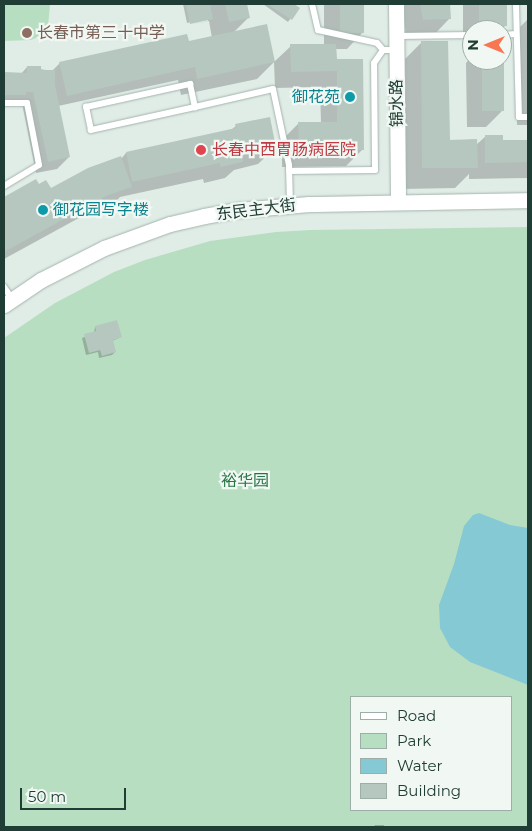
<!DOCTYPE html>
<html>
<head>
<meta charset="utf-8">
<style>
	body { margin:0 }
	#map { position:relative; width:532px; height:831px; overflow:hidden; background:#e0ece6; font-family:Montserrat,"Noto Sans SC",sans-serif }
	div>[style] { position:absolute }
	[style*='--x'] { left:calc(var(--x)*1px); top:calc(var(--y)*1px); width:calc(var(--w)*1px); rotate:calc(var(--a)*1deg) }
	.green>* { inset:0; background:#b8dec1 }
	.water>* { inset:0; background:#85c9d4 }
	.shadow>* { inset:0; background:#0003 }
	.building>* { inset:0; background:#b5c7bf; transform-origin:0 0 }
	.roads { filter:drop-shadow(0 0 1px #a3b4ad) drop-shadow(0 0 1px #a3b4ad) }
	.service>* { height:6px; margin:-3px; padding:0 3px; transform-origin:3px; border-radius:3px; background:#fff }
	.tertiary>* { height:15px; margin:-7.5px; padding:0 7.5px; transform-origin:7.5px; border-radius:7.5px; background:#fff }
	.secondary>* { height:15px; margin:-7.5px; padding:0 7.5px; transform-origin:7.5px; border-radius:7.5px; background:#fff }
	.dots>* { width:14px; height:14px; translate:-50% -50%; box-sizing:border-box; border:2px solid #f1f8f4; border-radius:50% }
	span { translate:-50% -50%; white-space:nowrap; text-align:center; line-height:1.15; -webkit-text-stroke:4.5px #f1f8f4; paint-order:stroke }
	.education-label { font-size:16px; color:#785e54 }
	.left { translate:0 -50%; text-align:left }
	.culture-label { font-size:16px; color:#0d838f }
	.right { translate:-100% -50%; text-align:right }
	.street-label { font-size:16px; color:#203d35 }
	.health-label { font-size:16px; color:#be3a42 }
	.park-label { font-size:16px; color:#287645 }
	.frame { position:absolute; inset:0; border:5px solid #203d35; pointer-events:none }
	.legend { position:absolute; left:350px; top:696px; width:162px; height:115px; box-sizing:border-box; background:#f1f8f4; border:1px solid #9dada8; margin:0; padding:6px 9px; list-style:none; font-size:15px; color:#203d35 }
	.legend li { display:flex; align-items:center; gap:10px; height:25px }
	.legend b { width:25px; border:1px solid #9dada8 }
	.north { position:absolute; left:462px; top:20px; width:50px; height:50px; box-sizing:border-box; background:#f1f8f4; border:1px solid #9dada8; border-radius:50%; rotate:270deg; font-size:14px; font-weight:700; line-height:20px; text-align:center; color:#203d35 }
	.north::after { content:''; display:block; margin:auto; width:18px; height:22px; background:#f87752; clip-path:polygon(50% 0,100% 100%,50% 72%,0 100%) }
	.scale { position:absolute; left:20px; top:788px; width:106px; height:22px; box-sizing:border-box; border:2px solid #203d35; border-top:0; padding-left:6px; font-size:15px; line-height:18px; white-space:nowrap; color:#203d35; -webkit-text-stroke:4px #f1f8f4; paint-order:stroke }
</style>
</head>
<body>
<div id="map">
	<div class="green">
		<div style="clip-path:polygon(4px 4px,50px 4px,48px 27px,38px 37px,31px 40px,4px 41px)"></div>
		<div style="clip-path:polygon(evenodd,528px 227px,528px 827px,4px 827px,4px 338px,55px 303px,114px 272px,145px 260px,210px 241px,276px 232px,310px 230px,528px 227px,351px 697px,511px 697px,511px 810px,351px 810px,351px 697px)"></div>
	</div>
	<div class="water">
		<div style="clip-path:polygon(479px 513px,510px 525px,528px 528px,528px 685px,470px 662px,450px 647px,440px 628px,439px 605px,454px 564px,464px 526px,473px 515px)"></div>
	</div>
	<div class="shadow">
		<div style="clip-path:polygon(183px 4px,246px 4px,249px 17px,233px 33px,274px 62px,257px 79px,181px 95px,178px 80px,58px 106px,69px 157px,57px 169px,36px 173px,22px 103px,4px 106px,4px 74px,21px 74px,27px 67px,52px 71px,60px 63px,212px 38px,209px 21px,188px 25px,208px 21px,208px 18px,187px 23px)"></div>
		<div style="clip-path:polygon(263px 4px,294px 4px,298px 8px,288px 22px)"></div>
		<div style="clip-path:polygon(324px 4px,363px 4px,363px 32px,347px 49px,335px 49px,335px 60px,363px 149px,346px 166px,282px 167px,282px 140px,299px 123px,321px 123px,320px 87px,275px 88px,274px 62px,291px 46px,324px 45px)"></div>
		<div style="clip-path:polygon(402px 4px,449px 4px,449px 19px,433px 36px,406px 36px)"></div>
		<div style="clip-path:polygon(463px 4px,506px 4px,506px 25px,501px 30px,472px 30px,472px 42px,463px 42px)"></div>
		<div style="clip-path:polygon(527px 4px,528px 125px,517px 125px,518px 29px,527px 20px)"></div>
		<div style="clip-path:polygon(421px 43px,448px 141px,476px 145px,486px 136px,502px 142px,528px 141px,528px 178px,469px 179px,469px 174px,455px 188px,402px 189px,401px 162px,406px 158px,405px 59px)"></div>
		<div style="clip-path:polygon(502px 46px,503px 110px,486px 127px,467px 127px,466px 63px,472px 56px,472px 60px,502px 60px)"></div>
		<div style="clip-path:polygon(236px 126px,275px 148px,258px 164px,234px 170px,225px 178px,204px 183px,203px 179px,120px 197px,114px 203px,88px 213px,4px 259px,4px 199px,36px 181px,38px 186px,51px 190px,121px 159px,126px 153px,231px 130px)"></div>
		<div style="clip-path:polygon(95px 327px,121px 337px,112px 341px,115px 352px,112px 355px,99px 358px,98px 352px,86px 355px,82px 338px,94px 333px)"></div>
		<div style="clip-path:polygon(375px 825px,384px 825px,384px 827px,373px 827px)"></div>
	</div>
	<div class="building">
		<div style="clip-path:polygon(186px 4px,210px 4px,213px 19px,190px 24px)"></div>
		<div style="clip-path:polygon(225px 4px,247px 4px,250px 18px,229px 22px)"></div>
		<div style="clip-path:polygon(267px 4px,294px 4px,300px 8px,292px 20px)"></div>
		<div style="left:340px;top:4px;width:24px;height:29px"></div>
		<div style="clip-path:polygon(420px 4px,450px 4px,451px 19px,423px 20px)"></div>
		<div style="left:479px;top:4px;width:28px;height:22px"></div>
		<div style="clip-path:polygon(267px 24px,275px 62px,197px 79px,195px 67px,67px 96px,59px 62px,187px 34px,189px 41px)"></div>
		<div style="clip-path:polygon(421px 41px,448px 41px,450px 140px,477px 139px,478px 168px,422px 168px)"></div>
		<div style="clip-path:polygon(290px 44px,336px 44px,337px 59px,363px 59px,364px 150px,299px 151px,298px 122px,337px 122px,337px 71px,291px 72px)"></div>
		<div style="left:482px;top:60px;width:22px;height:51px"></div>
		<div style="clip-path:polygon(27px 66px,41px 66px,41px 70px,55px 70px,55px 85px,70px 157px,48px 162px,33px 92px,26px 92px,26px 95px,4px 95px,4px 72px,27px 73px)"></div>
		<div style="clip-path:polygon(270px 117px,276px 148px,242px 155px,243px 162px,220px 167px,220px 163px,132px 182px,126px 152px,236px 128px,235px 124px)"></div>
		<div style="clip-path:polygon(485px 135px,503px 135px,503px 140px,528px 140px,528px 162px,485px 163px)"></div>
		<div style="clip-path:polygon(121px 156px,132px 187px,106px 196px,4px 252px,4px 197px,36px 179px,39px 184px,46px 180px,51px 188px,88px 168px)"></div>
		<div style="clip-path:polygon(117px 320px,122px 337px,113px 340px,116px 352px,102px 356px,100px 350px,89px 353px,84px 334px,96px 331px,95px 326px)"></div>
	</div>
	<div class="roads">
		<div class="service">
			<div style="--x:312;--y:4;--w:27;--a:77"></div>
			<div style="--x:318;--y:30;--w:60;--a:12.4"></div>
			<div style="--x:377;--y:43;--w:9;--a:49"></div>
			<div style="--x:516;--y:4;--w:113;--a:88.5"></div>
			<div style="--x:519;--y:117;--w:9;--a:0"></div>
			<div style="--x:502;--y:35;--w:14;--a:-4"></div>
			<div style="--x:398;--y:36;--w:74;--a:-0.8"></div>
			<div style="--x:190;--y:84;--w:24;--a:78"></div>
			<div style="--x:195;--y:107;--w:107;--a:167.5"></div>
			<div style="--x:91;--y:130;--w:24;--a:-102"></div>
			<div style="--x:86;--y:107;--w:107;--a:-12.5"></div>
			<div style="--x:4;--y:103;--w:23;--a:0"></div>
			<div style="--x:27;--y:103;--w:63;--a:79"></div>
			<div style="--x:39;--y:165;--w:41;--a:149"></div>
			<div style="--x:195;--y:107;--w:80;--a:-13"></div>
			<div style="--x:273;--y:89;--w:78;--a:78.1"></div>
			<div style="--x:289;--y:165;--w:40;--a:88.6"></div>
			<div style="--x:289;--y:171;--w:86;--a:-0.7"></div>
			<div style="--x:375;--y:170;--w:107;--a:-90.5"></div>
			<div style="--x:374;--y:63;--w:16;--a:-55"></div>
			<div style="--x:383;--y:50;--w:13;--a:0"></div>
			<div style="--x:4;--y:287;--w:14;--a:56"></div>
		</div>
		<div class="tertiary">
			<div style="--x:396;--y:4;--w:198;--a:89.4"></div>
		</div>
		<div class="secondary">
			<div style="--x:4;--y:305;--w:45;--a:-34"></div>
			<div style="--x:41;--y:280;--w:71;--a:-26.9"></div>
			<div style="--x:104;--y:248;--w:70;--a:-20"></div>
			<div style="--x:170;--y:224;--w:35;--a:-13"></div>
			<div style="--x:204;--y:216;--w:36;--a:-10"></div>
			<div style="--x:239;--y:210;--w:70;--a:-4.9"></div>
			<div style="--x:309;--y:204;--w:219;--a:-1"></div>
		</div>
	</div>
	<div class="dots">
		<div style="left:27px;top:33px;background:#8d6e63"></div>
		<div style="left:350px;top:97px;background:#0f9aa8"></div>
		<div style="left:201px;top:150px;background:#e0444e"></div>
		<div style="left:43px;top:210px;background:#0f9aa8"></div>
	</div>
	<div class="education-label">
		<span class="left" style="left:37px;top:33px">长春市第三十中学</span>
	</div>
	<div class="culture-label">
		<span class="right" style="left:340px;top:97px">御花苑</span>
		<span class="left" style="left:53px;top:210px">御花园写字楼</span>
	</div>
	<div class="street-label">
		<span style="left:397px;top:103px;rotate:-91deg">锦水路</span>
		<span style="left:256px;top:210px;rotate:-7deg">东民主大街</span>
	</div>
	<div class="health-label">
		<span class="left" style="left:212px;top:150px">长春中西胃肠病医院</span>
	</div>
	<div class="park-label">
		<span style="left:245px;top:481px">裕华园</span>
	</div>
	<div class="frame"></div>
	<ul class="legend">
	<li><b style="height:6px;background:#fff"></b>Road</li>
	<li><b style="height:14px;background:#b8dec1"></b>Park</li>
	<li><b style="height:14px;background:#85c9d4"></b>Water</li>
	<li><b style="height:14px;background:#b5c7bf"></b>Building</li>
	</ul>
	<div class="north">N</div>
	<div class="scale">50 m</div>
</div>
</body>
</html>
